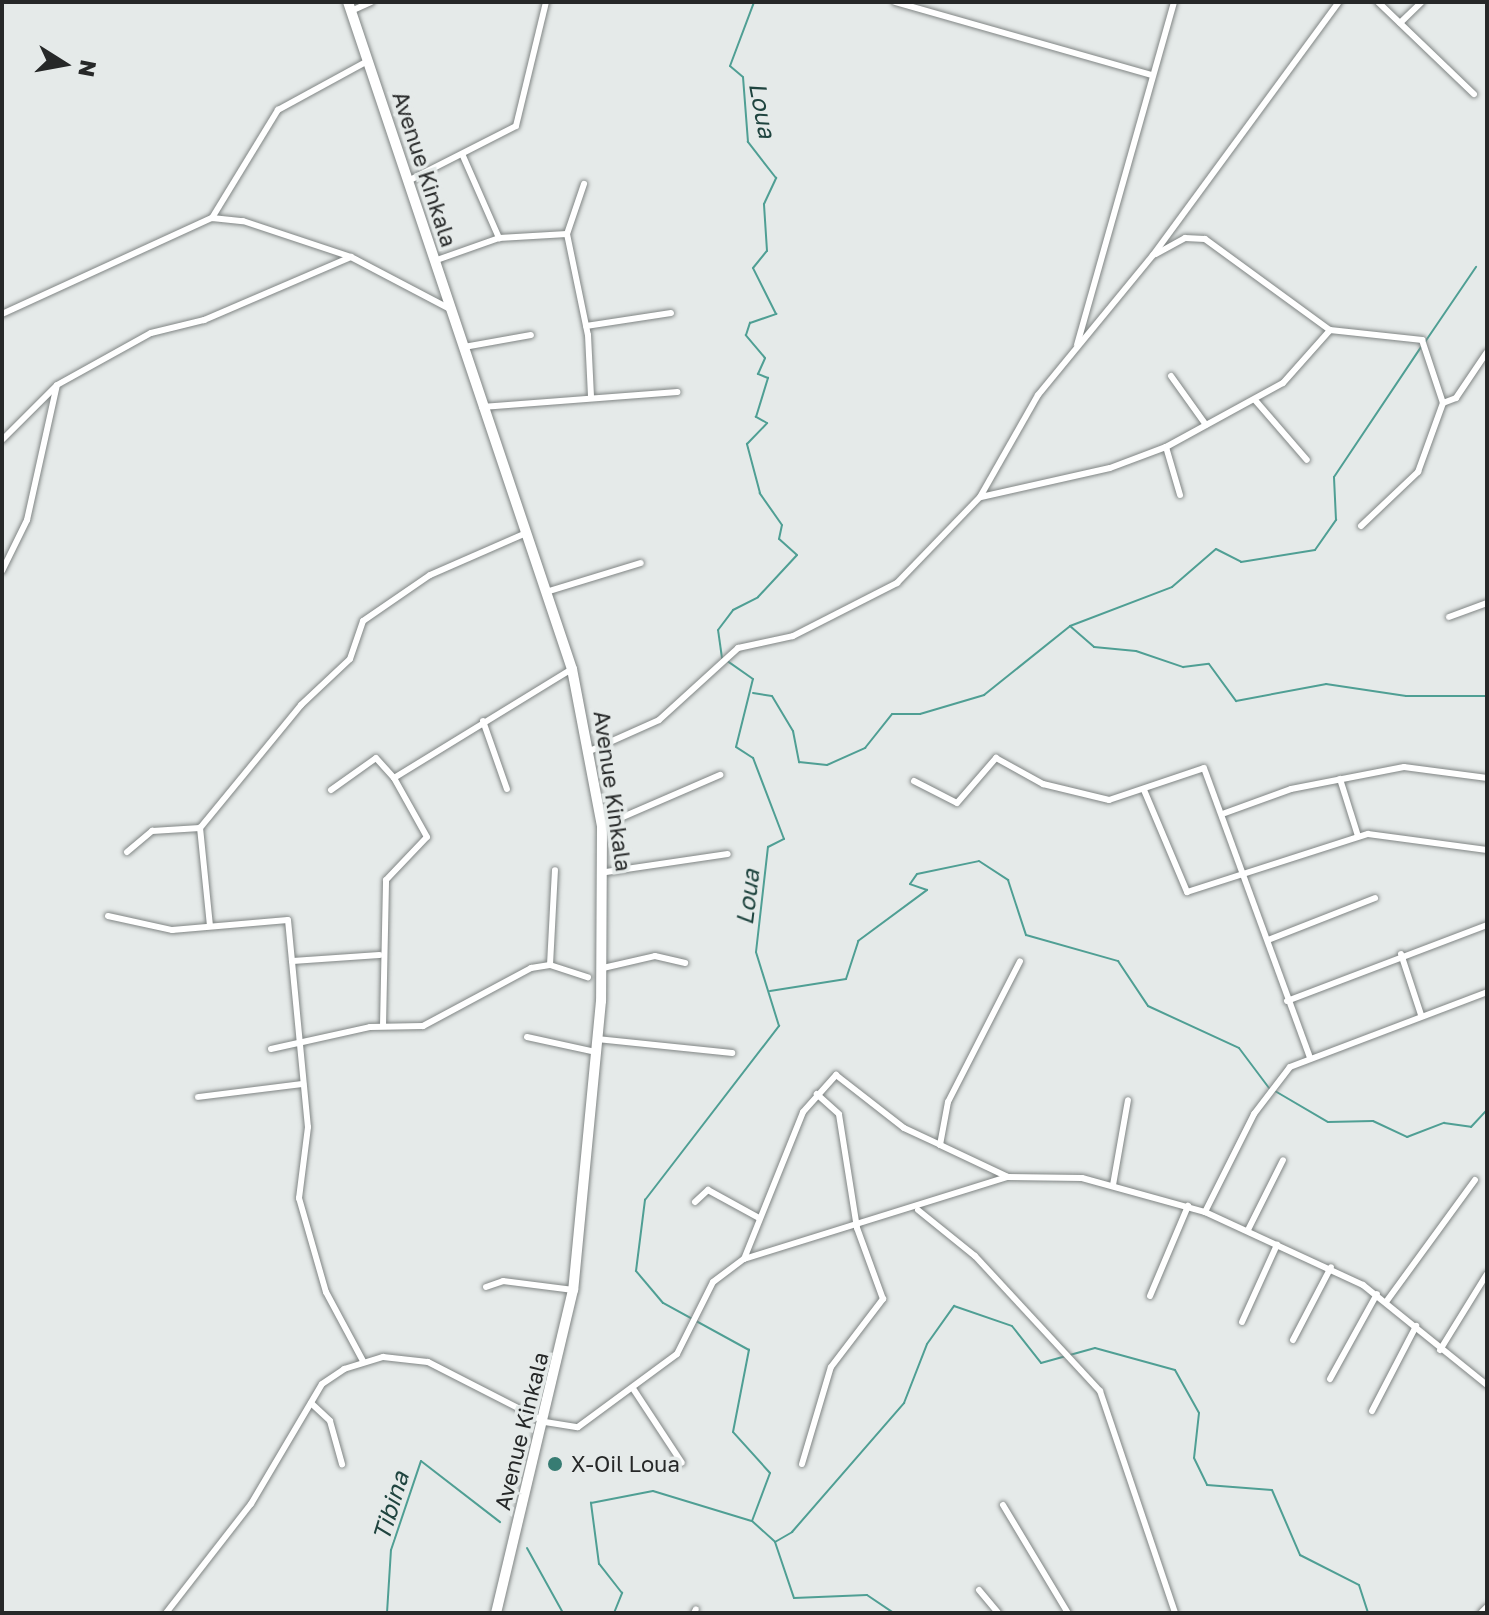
<!DOCTYPE html>
<html>
<head>
<meta charset="utf-8">
<style>
	body { margin:0 }
	#map { position:relative; width:1489px; height:1615px; overflow:hidden; background:#e5eae9; font-family:"Golos Text",sans-serif }
	div>[style] { position:absolute }
	[style*='--x'] { left:calc(var(--x)*1px); top:calc(var(--y)*1px); width:calc(var(--w)*1px); rotate:calc(var(--a)*1deg) }
	.stream>* { height:2px; margin:-1px; padding:0 1px; transform-origin:1px; border-radius:1px; background:#4f9f94 }
	.roads { filter:drop-shadow(0 0 2px #808584) drop-shadow(0 0 2px #808584) }
	.minor>* { height:6px; margin:-3px; padding:0 3px; transform-origin:3px; border-radius:3px; background:#fff }
	.primary>* { height:10px; margin:-5px; padding:0 5px; transform-origin:5px; border-radius:5px; background:#fff }
	.dots>* { width:22px; height:22px; translate:-50% -50%; box-sizing:border-box; border:4px solid #e5eae9; border-radius:50% }
	span { translate:-50% -50%; white-space:nowrap; text-align:center; line-height:1.15; -webkit-text-stroke:7px #e5eae9; paint-order:stroke }
	.street-label { font-size:22px; color:#262828 }
	.poi-label { font-size:22px; color:#262828 }
	.left { translate:0 -50%; text-align:left }
	.water-label { font-size:24px; color:#1f443f; font-style:italic }
	.frame { position:absolute; inset:0; border:4px solid #262828; pointer-events:none }
	.north { position:absolute; left:24px; top:24px; width:80px; height:80px; -webkit-text-stroke:6px #e5eae9; paint-order:stroke; rotate:101deg; font-size:22px; font-weight:700; line-height:32px; text-align:center; color:#262828 }
	.north::after { content:''; display:block; margin:auto; width:28px; height:36px; background:#262828; clip-path:polygon(50% 0,100% 100%,50% 72%,0 100%) }
</style>
</head>
<body>
<div id="map">
	<div class="stream">
		<div style="--x:1425;--y:342;--w:91;--a:-55.8"></div>
		<div style="--x:1070;--y:626;--w:109;--a:-20.9"></div>
		<div style="--x:1172;--y:587;--w:58;--a:-40.8"></div>
		<div style="--x:1216;--y:549;--w:28;--a:27"></div>
		<div style="--x:1241;--y:562;--w:75;--a:-9.2"></div>
		<div style="--x:1315;--y:550;--w:37;--a:-55"></div>
		<div style="--x:1336;--y:520;--w:43;--a:-92.7"></div>
		<div style="--x:1334;--y:477;--w:156;--a:-56.2"></div>
		<div style="--x:722;--y:658;--w:28;--a:-98"></div>
		<div style="--x:718;--y:630;--w:25;--a:-53"></div>
		<div style="--x:733;--y:610;--w:28;--a:-27"></div>
		<div style="--x:758;--y:597;--w:57;--a:-47.1"></div>
		<div style="--x:797;--y:555;--w:24;--a:-138"></div>
		<div style="--x:779;--y:539;--w:14;--a:-78"></div>
		<div style="--x:782;--y:525;--w:39;--a:-125"></div>
		<div style="--x:760;--y:493;--w:51;--a:-104.9"></div>
		<div style="--x:747;--y:444;--w:29;--a:-46"></div>
		<div style="--x:767;--y:423;--w:13;--a:-151"></div>
		<div style="--x:756;--y:417;--w:41;--a:-72.9"></div>
		<div style="--x:768;--y:378;--w:11;--a:-158"></div>
		<div style="--x:758;--y:374;--w:17;--a:-66"></div>
		<div style="--x:765;--y:358;--w:30;--a:-130"></div>
		<div style="--x:746;--y:335;--w:13;--a:-72"></div>
		<div style="--x:750;--y:323;--w:28;--a:-19"></div>
		<div style="--x:776;--y:314;--w:51;--a:-116.6"></div>
		<div style="--x:753;--y:268;--w:22;--a:-51"></div>
		<div style="--x:767;--y:251;--w:47;--a:-93.7"></div>
		<div style="--x:764;--y:204;--w:29;--a:-65"></div>
		<div style="--x:776;--y:178;--w:46;--a:-127.9"></div>
		<div style="--x:748;--y:142;--w:65;--a:-94.4"></div>
		<div style="--x:743;--y:77;--w:17;--a:-140"></div>
		<div style="--x:730;--y:66;--w:68;--a:-69.4"></div>
		<div style="--x:753;--y:693;--w:19;--a:9"></div>
		<div style="--x:772;--y:696;--w:41;--a:59"></div>
		<div style="--x:793;--y:731;--w:32;--a:79"></div>
		<div style="--x:799;--y:762;--w:28;--a:6"></div>
		<div style="--x:827;--y:765;--w:42;--a:-24.1"></div>
		<div style="--x:865;--y:748;--w:43;--a:-51.5"></div>
		<div style="--x:892;--y:714;--w:28;--a:0"></div>
		<div style="--x:920;--y:714;--w:67;--a:-16.5"></div>
		<div style="--x:984;--y:695;--w:110;--a:-38.7"></div>
		<div style="--x:1070;--y:626;--w:32;--a:41"></div>
		<div style="--x:1094;--y:647;--w:42;--a:5.4"></div>
		<div style="--x:1136;--y:651;--w:50;--a:18.8"></div>
		<div style="--x:1183;--y:667;--w:26;--a:-7"></div>
		<div style="--x:1209;--y:664;--w:46;--a:53.9"></div>
		<div style="--x:1236;--y:701;--w:92;--a:-10.7"></div>
		<div style="--x:1326;--y:684;--w:81;--a:8.5"></div>
		<div style="--x:1406;--y:696;--w:81;--a:0"></div>
		<div style="--x:770;--y:991;--w:77;--a:-9"></div>
		<div style="--x:846;--y:979;--w:40;--a:-72"></div>
		<div style="--x:858;--y:941;--w:86;--a:-36.5"></div>
		<div style="--x:927;--y:890;--w:18;--a:-161"></div>
		<div style="--x:910;--y:884;--w:12;--a:-55"></div>
		<div style="--x:917;--y:874;--w:63;--a:-11.8"></div>
		<div style="--x:979;--y:861;--w:35;--a:33"></div>
		<div style="--x:1008;--y:880;--w:58;--a:71.9"></div>
		<div style="--x:1026;--y:935;--w:96;--a:15.8"></div>
		<div style="--x:1118;--y:961;--w:54;--a:56.3"></div>
		<div style="--x:1148;--y:1006;--w:100;--a:24.8"></div>
		<div style="--x:1239;--y:1048;--w:50;--a:53.1"></div>
		<div style="--x:1275;--y:1091;--w:61;--a:30.3"></div>
		<div style="--x:1328;--y:1122;--w:45;--a:-1.3"></div>
		<div style="--x:1373;--y:1121;--w:38;--a:25"></div>
		<div style="--x:1407;--y:1137;--w:40;--a:-21"></div>
		<div style="--x:1444;--y:1123;--w:27;--a:8"></div>
		<div style="--x:1471;--y:1127;--w:23;--a:-47"></div>
		<div style="--x:752;--y:1521;--w:31;--a:42"></div>
		<div style="--x:775;--y:1542;--w:20;--a:-30"></div>
		<div style="--x:792;--y:1532;--w:171;--a:-49"></div>
		<div style="--x:904;--y:1403;--w:63;--a:-68.7"></div>
		<div style="--x:927;--y:1344;--w:47;--a:-54.6"></div>
		<div style="--x:954;--y:1306;--w:61;--a:19"></div>
		<div style="--x:1012;--y:1326;--w:47;--a:51.9"></div>
		<div style="--x:1041;--y:1363;--w:56;--a:-15.5"></div>
		<div style="--x:1095;--y:1348;--w:83;--a:15.4"></div>
		<div style="--x:1175;--y:1370;--w:49;--a:60.8"></div>
		<div style="--x:1199;--y:1413;--w:45;--a:96.3"></div>
		<div style="--x:1194;--y:1458;--w:30;--a:64"></div>
		<div style="--x:1207;--y:1485;--w:65;--a:4.4"></div>
		<div style="--x:1272;--y:1490;--w:71;--a:66.7"></div>
		<div style="--x:1300;--y:1555;--w:66;--a:27"></div>
		<div style="--x:1359;--y:1585;--w:29;--a:72"></div>
		<div style="--x:775;--y:1542;--w:59;--a:71.3"></div>
		<div style="--x:794;--y:1598;--w:73;--a:-2.4"></div>
		<div style="--x:867;--y:1595;--w:32;--a:34"></div>
		<div style="--x:527;--y:1548;--w:74;--a:61"></div>
		<div style="--x:387;--y:1613;--w:63;--a:-86.4"></div>
		<div style="--x:391;--y:1550;--w:94;--a:-71.4"></div>
		<div style="--x:421;--y:1461;--w:100;--a:37.7"></div>
		<div style="--x:614;--y:1613;--w:22;--a:-68"></div>
		<div style="--x:622;--y:1593;--w:37;--a:-128"></div>
		<div style="--x:599;--y:1564;--w:62;--a:-97.5"></div>
		<div style="--x:591;--y:1503;--w:63;--a:-11"></div>
		<div style="--x:653;--y:1491;--w:103;--a:16.9"></div>
		<div style="--x:752;--y:1521;--w:51;--a:-69.4"></div>
		<div style="--x:770;--y:1473;--w:55;--a:-132.1"></div>
		<div style="--x:733;--y:1432;--w:84;--a:-79"></div>
		<div style="--x:749;--y:1350;--w:98;--a:-151.3"></div>
		<div style="--x:663;--y:1303;--w:42;--a:-130.2"></div>
		<div style="--x:636;--y:1271;--w:72;--a:-82.8"></div>
		<div style="--x:645;--y:1200;--w:220;--a:-52.4"></div>
		<div style="--x:779;--y:1026;--w:77;--a:-107.3"></div>
		<div style="--x:756;--y:952;--w:106;--a:-83.5"></div>
		<div style="--x:768;--y:847;--w:18;--a:-27"></div>
		<div style="--x:784;--y:839;--w:87;--a:-110.9"></div>
		<div style="--x:753;--y:758;--w:20;--a:-147"></div>
		<div style="--x:736;--y:747;--w:70;--a:-76"></div>
		<div style="--x:753;--y:679;--w:32;--a:-145"></div>
	</div>
	<div class="roads">
		<div class="minor">
			<div style="--x:895;--y:2;--w:267;--a:15.9"></div>
			<div style="--x:1378;--y:2;--w:133;--a:43.8"></div>
			<div style="--x:351;--y:11;--w:22;--a:-24"></div>
			<div style="--x:1400;--y:23;--w:30;--a:-44"></div>
			<div style="--x:463;--y:156;--w:90;--a:66.3"></div>
			<div style="--x:408;--y:181;--w:121;--a:-27"></div>
			<div style="--x:516;--y:126;--w:128;--a:-76.4"></div>
			<div style="--x:212;--y:218;--w:31;--a:6"></div>
			<div style="--x:243;--y:221;--w:114;--a:18.4"></div>
			<div style="--x:351;--y:257;--w:114;--a:27.7"></div>
			<div style="--x:567;--y:234;--w:53;--a:-71.2"></div>
			<div style="--x:1156;--y:254;--w:33;--a:-29"></div>
			<div style="--x:1185;--y:238;--w:20;--a:3"></div>
			<div style="--x:1205;--y:239;--w:155;--a:36.1"></div>
			<div style="--x:1330;--y:330;--w:93;--a:6.2"></div>
			<div style="--x:1422;--y:340;--w:66;--a:71.6"></div>
			<div style="--x:1443;--y:403;--w:14;--a:-21"></div>
			<div style="--x:1456;--y:398;--w:55;--a:-56"></div>
			<div style="--x:434;--y:261;--w:69;--a:-19.5"></div>
			<div style="--x:499;--y:238;--w:68;--a:-3.4"></div>
			<div style="--x:567;--y:234;--w:103;--a:78.3"></div>
			<div style="--x:588;--y:335;--w:62;--a:87.2"></div>
			<div style="--x:2;--y:314;--w:231;--a:-24.6"></div>
			<div style="--x:212;--y:218;--w:127;--a:-58.6"></div>
			<div style="--x:278;--y:110;--w:102;--a:-28.6"></div>
			<div style="--x:586;--y:326;--w:86;--a:-8.7"></div>
			<div style="--x:1077;--y:345;--w:356;--a:-74.2"></div>
			<div style="--x:464;--y:347;--w:68;--a:-10.2"></div>
			<div style="--x:1171;--y:376;--w:60;--a:54.5"></div>
			<div style="--x:1255;--y:400;--w:79;--a:49.1"></div>
			<div style="--x:482;--y:407;--w:196;--a:-4.4"></div>
			<div style="--x:2;--y:440;--w:76;--a:-45"></div>
			<div style="--x:1166;--y:447;--w:50;--a:73.7"></div>
			<div style="--x:981;--y:497;--w:132;--a:-12.7"></div>
			<div style="--x:1110;--y:468;--w:60;--a:-20.6"></div>
			<div style="--x:1166;--y:447;--w:133;--a:-28.7"></div>
			<div style="--x:1283;--y:383;--w:71;--a:-48.4"></div>
			<div style="--x:1361;--y:526;--w:79;--a:-43.5"></div>
			<div style="--x:1418;--y:472;--w:73;--a:-70.1"></div>
			<div style="--x:2;--y:571;--w:57;--a:-63.9"></div>
			<div style="--x:27;--y:520;--w:138;--a:-77.5"></div>
			<div style="--x:57;--y:385;--w:107;--a:-29"></div>
			<div style="--x:151;--y:333;--w:55;--a:-13.8"></div>
			<div style="--x:204;--y:320;--w:160;--a:-23.2"></div>
			<div style="--x:546;--y:592;--w:99;--a:-17"></div>
			<div style="--x:1449;--y:617;--w:40;--a:-20.2"></div>
			<div style="--x:483;--y:721;--w:72;--a:70.6"></div>
			<div style="--x:592;--y:750;--w:73;--a:-24.1"></div>
			<div style="--x:659;--y:720;--w:107;--a:-42.3"></div>
			<div style="--x:738;--y:648;--w:56;--a:-12.3"></div>
			<div style="--x:793;--y:636;--w:117;--a:-27"></div>
			<div style="--x:897;--y:583;--w:120;--a:-46"></div>
			<div style="--x:980;--y:497;--w:117;--a:-60.4"></div>
			<div style="--x:1038;--y:395;--w:181;--a:-50.6"></div>
			<div style="--x:1153;--y:255;--w:314;--a:-53.7"></div>
			<div style="--x:1340;--y:779;--w:60;--a:72.5"></div>
			<div style="--x:914;--y:781;--w:48;--a:27.1"></div>
			<div style="--x:957;--y:803;--w:60;--a:-49.1"></div>
			<div style="--x:996;--y:758;--w:54;--a:29"></div>
			<div style="--x:1043;--y:784;--w:68;--a:13.6"></div>
			<div style="--x:1109;--y:800;--w:100;--a:-18.6"></div>
			<div style="--x:1204;--y:768;--w:309;--a:69.9"></div>
			<div style="--x:331;--y:790;--w:55;--a:-35.4"></div>
			<div style="--x:376;--y:758;--w:27;--a:48"></div>
			<div style="--x:1144;--y:790;--w:111;--a:67.1"></div>
			<div style="--x:1187;--y:892;--w:190;--a:-17.8"></div>
			<div style="--x:1368;--y:834;--w:120;--a:7.7"></div>
			<div style="--x:1225;--y:813;--w:70;--a:-20"></div>
			<div style="--x:1291;--y:789;--w:115;--a:-11"></div>
			<div style="--x:1404;--y:767;--w:84;--a:7.5"></div>
			<div style="--x:602;--y:826;--w:129;--a:-23.4"></div>
			<div style="--x:127;--y:852;--w:33;--a:-40"></div>
			<div style="--x:152;--y:831;--w:48;--a:-3.6"></div>
			<div style="--x:606;--y:872;--w:123;--a:-8.4"></div>
			<div style="--x:108;--y:916;--w:66;--a:12.3"></div>
			<div style="--x:172;--y:930;--w:116;--a:-4.9"></div>
			<div style="--x:288;--y:920;--w:208;--a:84.5"></div>
			<div style="--x:308;--y:1127;--w:72;--a:97.2"></div>
			<div style="--x:299;--y:1198;--w:98;--a:74"></div>
			<div style="--x:326;--y:1292;--w:78;--a:61.8"></div>
			<div style="--x:210;--y:926;--w:99;--a:-95.8"></div>
			<div style="--x:200;--y:828;--w:159;--a:-50.6"></div>
			<div style="--x:301;--y:705;--w:67;--a:-43.2"></div>
			<div style="--x:350;--y:659;--w:40;--a:-71.1"></div>
			<div style="--x:363;--y:621;--w:81;--a:-34.5"></div>
			<div style="--x:430;--y:575;--w:105;--a:-23.6"></div>
			<div style="--x:1268;--y:940;--w:115;--a:-21.4"></div>
			<div style="--x:1401;--y:954;--w:64;--a:71.8"></div>
			<div style="--x:292;--y:961;--w:88;--a:-3.9"></div>
			<div style="--x:550;--y:965;--w:95;--a:-87"></div>
			<div style="--x:603;--y:968;--w:53;--a:-13"></div>
			<div style="--x:655;--y:956;--w:31;--a:13"></div>
			<div style="--x:1287;--y:1001;--w:214;--a:-20.8"></div>
			<div style="--x:383;--y:1026;--w:146;--a:-88.8"></div>
			<div style="--x:386;--y:880;--w:59;--a:-46.4"></div>
			<div style="--x:427;--y:837;--w:68;--a:-119.2"></div>
			<div style="--x:394;--y:778;--w:209;--a:-31.5"></div>
			<div style="--x:527;--y:1037;--w:71;--a:12.3"></div>
			<div style="--x:597;--y:1039;--w:136;--a:5.9"></div>
			<div style="--x:271;--y:1049;--w:101;--a:-12.5"></div>
			<div style="--x:370;--y:1027;--w:53;--a:-1.1"></div>
			<div style="--x:423;--y:1026;--w:123;--a:-28.2"></div>
			<div style="--x:531;--y:968;--w:19;--a:-9"></div>
			<div style="--x:550;--y:965;--w:40;--a:18"></div>
			<div style="--x:198;--y:1097;--w:106;--a:-7.1"></div>
			<div style="--x:1008;--y:1177;--w:75;--a:-154.8"></div>
			<div style="--x:940;--y:1145;--w:44;--a:-79.5"></div>
			<div style="--x:948;--y:1102;--w:158;--a:-62.9"></div>
			<div style="--x:1113;--y:1185;--w:86;--a:-80"></div>
			<div style="--x:695;--y:1202;--w:18;--a:-43"></div>
			<div style="--x:708;--y:1190;--w:58;--a:28.8"></div>
			<div style="--x:918;--y:1210;--w:73;--a:38.9"></div>
			<div style="--x:975;--y:1256;--w:184;--a:47.2"></div>
			<div style="--x:1100;--y:1391;--w:234;--a:71.3"></div>
			<div style="--x:1205;--y:1212;--w:110;--a:-63.4"></div>
			<div style="--x:1254;--y:1114;--w:59;--a:-52.5"></div>
			<div style="--x:1290;--y:1067;--w:211;--a:-20.8"></div>
			<div style="--x:1248;--y:1230;--w:78;--a:-63.4"></div>
			<div style="--x:744;--y:1259;--w:158;--a:-68.1"></div>
			<div style="--x:803;--y:1112;--w:50;--a:-48.3"></div>
			<div style="--x:836;--y:1075;--w:86;--a:37.9"></div>
			<div style="--x:904;--y:1128;--w:40;--a:25"></div>
			<div style="--x:486;--y:1287;--w:18;--a:-19"></div>
			<div style="--x:503;--y:1281;--w:71;--a:7.3"></div>
			<div style="--x:1150;--y:1296;--w:98;--a:-67.1"></div>
			<div style="--x:1386;--y:1302;--w:151;--a:-53.9"></div>
			<div style="--x:1242;--y:1322;--w:85;--a:-65.6"></div>
			<div style="--x:1293;--y:1340;--w:82;--a:-62.5"></div>
			<div style="--x:1440;--y:1350;--w:89;--a:-58.3"></div>
			<div style="--x:1330;--y:1379;--w:97;--a:-61.1"></div>
			<div style="--x:634;--y:1390;--w:87;--a:56.7"></div>
			<div style="--x:311;--y:1403;--w:26;--a:43"></div>
			<div style="--x:330;--y:1421;--w:45;--a:74.4"></div>
			<div style="--x:1372;--y:1411;--w:96;--a:-62.6"></div>
			<div style="--x:802;--y:1464;--w:101;--a:-73.4"></div>
			<div style="--x:831;--y:1367;--w:86;--a:-52.6"></div>
			<div style="--x:883;--y:1299;--w:76;--a:-110.1"></div>
			<div style="--x:857;--y:1228;--w:115;--a:-99"></div>
			<div style="--x:839;--y:1114;--w:30;--a:-138"></div>
			<div style="--x:1003;--y:1505;--w:126;--a:59"></div>
			<div style="--x:979;--y:1590;--w:30;--a:50"></div>
			<div style="--x:166;--y:1613;--w:138;--a:-52.1"></div>
			<div style="--x:251;--y:1504;--w:139;--a:-59.4"></div>
			<div style="--x:322;--y:1384;--w:27;--a:-34"></div>
			<div style="--x:344;--y:1369;--w:41;--a:-17.1"></div>
			<div style="--x:383;--y:1357;--w:45;--a:6.3"></div>
			<div style="--x:428;--y:1362;--w:131;--a:27.1"></div>
			<div style="--x:545;--y:1422;--w:33;--a:9"></div>
			<div style="--x:578;--y:1427;--w:123;--a:-36.4"></div>
			<div style="--x:677;--y:1354;--w:80;--a:-63.4"></div>
			<div style="--x:713;--y:1282;--w:39;--a:-37"></div>
			<div style="--x:744;--y:1259;--w:276;--a:-17.3"></div>
			<div style="--x:1008;--y:1177;--w:74;--a:0.8"></div>
			<div style="--x:1082;--y:1178;--w:128;--a:15.5"></div>
			<div style="--x:1205;--y:1212;--w:174;--a:24.8"></div>
			<div style="--x:1363;--y:1285;--w:159;--a:38.9"></div>
			<div style="--x:694;--y:1613;--w:4;--a:-63"></div>
			<div style="--x:1481;--y:1613;--w:8;--a:-45"></div>
		</div>
		<div class="primary">
			<div style="--x:348;--y:2;--w:704;--a:71.44"></div>
			<div style="--x:572;--y:669;--w:160;--a:79.2"></div>
			<div style="--x:602;--y:826;--w:175;--a:90.3"></div>
			<div style="--x:601;--y:1001;--w:290;--a:95.5"></div>
			<div style="--x:573;--y:1290;--w:332;--a:103.4"></div>
		</div>
	</div>
	<div class="dots">
		<div style="left:555px;top:1464px;background:#377c73"></div>
	</div>
	<div class="street-label">
		<span style="left:425px;top:169px;rotate:72deg">Avenue Kinkala</span>
		<span style="left:613px;top:791px;rotate:82deg">Avenue Kinkala</span>
		<span style="left:521px;top:1431px;rotate:-76deg">Avenue Kinkala</span>
	</div>
	<div class="poi-label">
		<span class="left" style="left:571px;top:1464px">X-Oil Loua</span>
	</div>
	<div class="water-label">
		<span style="left:763px;top:110px;rotate:79deg">Loua</span>
		<span style="left:747px;top:897px;rotate:-83deg">Loua</span>
		<span style="left:390px;top:1506px;rotate:-73deg">Tibina</span>
	</div>
	<div class="frame"></div>
	<div class="north">N</div>
</div>
</body>
</html>
